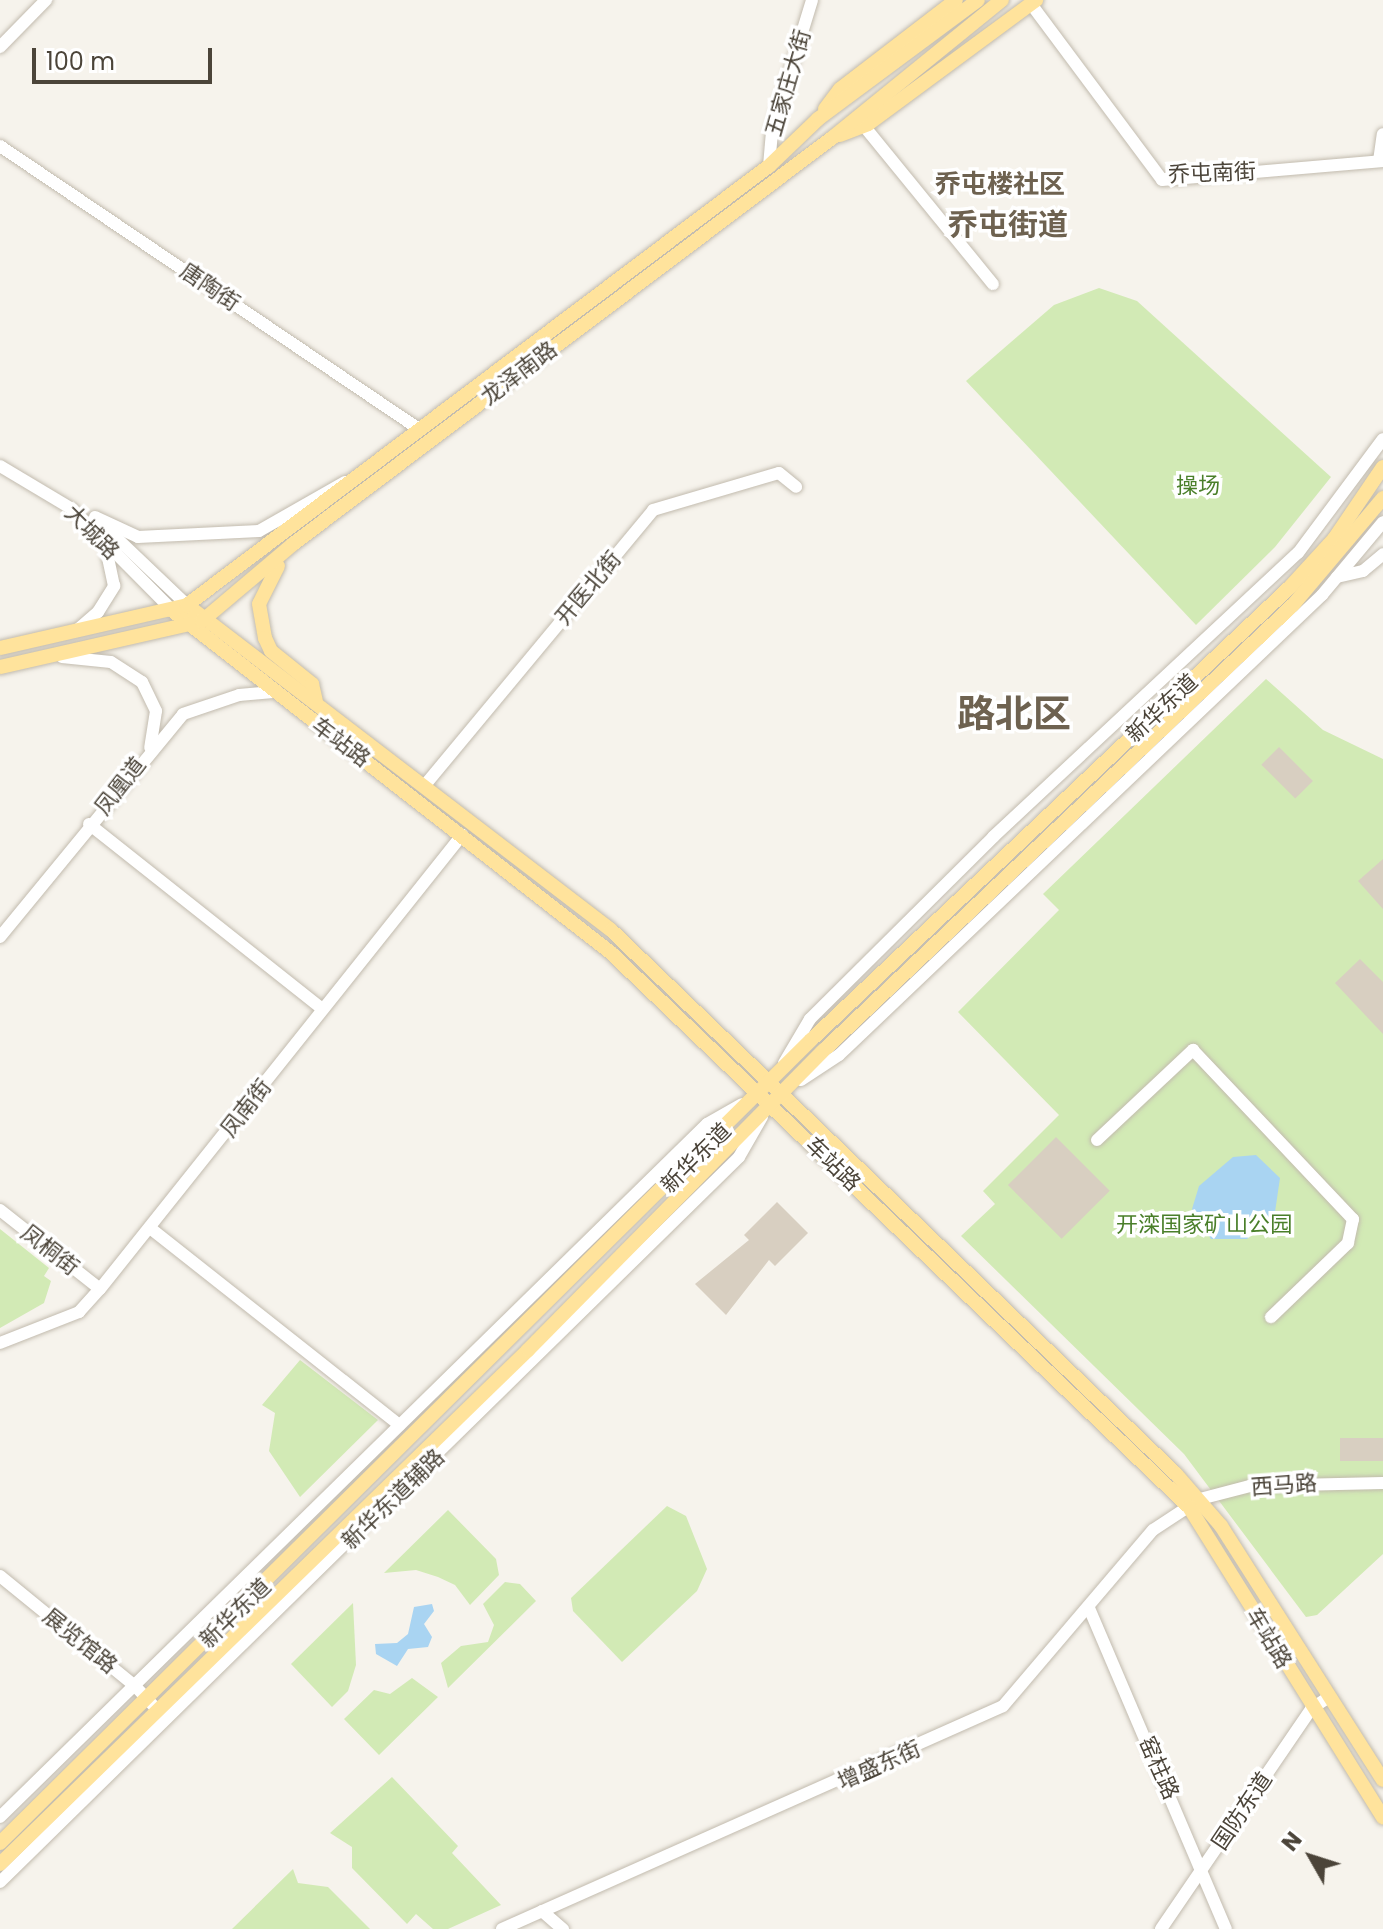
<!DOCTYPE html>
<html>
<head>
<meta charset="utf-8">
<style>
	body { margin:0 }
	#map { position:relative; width:1383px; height:1929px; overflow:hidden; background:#f6f3ec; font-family:Poppins,"Noto Sans SC",sans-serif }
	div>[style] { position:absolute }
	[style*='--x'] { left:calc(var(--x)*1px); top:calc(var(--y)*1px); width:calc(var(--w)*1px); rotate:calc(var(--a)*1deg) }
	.green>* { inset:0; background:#d2eab5 }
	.water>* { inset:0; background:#a9d4f2 }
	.building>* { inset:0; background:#d8cfc1; transform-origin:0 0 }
	.roads { filter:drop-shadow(0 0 2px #c2bbae) drop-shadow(0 0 2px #c2bbae) }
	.minor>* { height:12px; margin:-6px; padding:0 6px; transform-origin:6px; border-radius:6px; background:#fff }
	.major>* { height:14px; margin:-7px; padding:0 7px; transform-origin:7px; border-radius:7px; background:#ffe39c }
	span { translate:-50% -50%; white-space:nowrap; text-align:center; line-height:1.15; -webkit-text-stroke:7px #fff; paint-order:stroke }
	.street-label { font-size:22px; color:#4b4439 }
	.park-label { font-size:22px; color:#4a7f2a }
	.quarter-label { font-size:26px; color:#6e6250; font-weight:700 }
	.district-label { font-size:30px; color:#6e6250; font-weight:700 }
	.town-label { font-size:38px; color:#6e6250; font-weight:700 }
	.north { position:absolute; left:1271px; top:1817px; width:80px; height:80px; -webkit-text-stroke:6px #fff; paint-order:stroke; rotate:309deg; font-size:22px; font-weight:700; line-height:32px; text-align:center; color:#4b4439 }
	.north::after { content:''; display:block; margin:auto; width:28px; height:36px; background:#4b4439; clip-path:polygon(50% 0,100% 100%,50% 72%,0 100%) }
	.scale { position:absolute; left:32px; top:48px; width:180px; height:36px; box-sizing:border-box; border:4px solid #4b4439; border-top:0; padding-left:10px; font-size:24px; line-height:28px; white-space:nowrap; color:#4b4439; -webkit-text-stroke:6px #fff; paint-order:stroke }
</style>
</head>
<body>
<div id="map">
	<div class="green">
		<div style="clip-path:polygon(1099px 288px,1137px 301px,1331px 477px,1275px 547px,1196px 625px,966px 381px,1054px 305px)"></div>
		<div style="clip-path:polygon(1266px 679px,1323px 730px,1383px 759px,1383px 1554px,1317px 1615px,1306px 1617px,1184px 1454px,961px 1236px,995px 1204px,983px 1191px,1059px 1115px,958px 1012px,1059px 910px,1043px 894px)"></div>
		<div style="clip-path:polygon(0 1229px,49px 1268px,44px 1276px,51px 1281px,44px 1303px,0 1328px)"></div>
		<div style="clip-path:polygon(300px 1360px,378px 1420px,300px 1497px,269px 1451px,275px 1413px,262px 1405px)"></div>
		<div style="clip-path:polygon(667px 1506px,686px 1516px,707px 1569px,697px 1591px,622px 1662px,573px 1611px,571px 1598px)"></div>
		<div style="clip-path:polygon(448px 1510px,496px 1559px,499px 1575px,470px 1605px,455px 1585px,438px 1577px,416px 1570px,384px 1573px)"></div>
		<div style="clip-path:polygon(505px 1582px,520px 1584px,536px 1601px,448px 1688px,441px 1663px,461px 1646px,488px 1642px,494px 1625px,483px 1604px)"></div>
		<div style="clip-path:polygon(353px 1603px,356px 1665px,348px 1691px,332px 1707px,291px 1664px)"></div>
		<div style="clip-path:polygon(412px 1678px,438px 1697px,379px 1755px,344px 1719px,374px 1690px,390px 1694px)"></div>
		<div style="clip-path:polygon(392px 1777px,458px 1846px,452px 1853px,501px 1905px,448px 1929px,433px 1929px,416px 1914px,407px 1924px,352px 1868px,352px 1847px,330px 1833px)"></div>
		<div style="clip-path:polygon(293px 1869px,298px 1883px,328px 1887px,370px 1929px,232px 1929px)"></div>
	</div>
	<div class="water">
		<div style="clip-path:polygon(1256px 1155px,1280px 1178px,1275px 1212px,1247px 1239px,1211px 1239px,1192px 1209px,1199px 1186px,1233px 1157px)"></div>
		<div style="clip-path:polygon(432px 1604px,434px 1611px,424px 1624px,432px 1637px,428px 1647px,408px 1649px,397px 1666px,376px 1654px,375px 1644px,397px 1643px,408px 1634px,414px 1607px)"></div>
	</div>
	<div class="building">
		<div style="left:1279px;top:747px;width:48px;height:25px;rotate:45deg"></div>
		<div style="clip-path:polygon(1383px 859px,1383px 909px,1358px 881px)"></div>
		<div style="clip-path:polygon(1360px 959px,1383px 982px,1383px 1034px,1335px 983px)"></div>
		<div style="left:1056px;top:1137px;width:76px;height:68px;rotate:45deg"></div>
		<div style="clip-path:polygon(777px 1202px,808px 1233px,775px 1266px,769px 1260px,726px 1315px,695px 1284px,749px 1240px,744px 1235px)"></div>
		<div style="left:1383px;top:1438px;width:23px;height:43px;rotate:90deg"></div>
	</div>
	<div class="roads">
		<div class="minor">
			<div style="--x:1031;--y:4;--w:219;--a:53.3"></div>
			<div style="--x:1162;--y:180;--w:222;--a:-4.9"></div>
			<div style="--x:0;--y:47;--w:66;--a:-45.6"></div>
			<div style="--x:864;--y:126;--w:204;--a:50.8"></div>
			<div style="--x:0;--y:146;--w:506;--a:34.04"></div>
			<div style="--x:1379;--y:161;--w:27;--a:-82"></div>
			<div style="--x:769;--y:166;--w:35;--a:-85"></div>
			<div style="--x:772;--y:131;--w:137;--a:-73"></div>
			<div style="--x:0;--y:466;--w:84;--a:30.8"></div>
			<div style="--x:72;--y:509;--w:145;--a:45.3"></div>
			<div style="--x:95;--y:517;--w:47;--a:24.9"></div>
			<div style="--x:138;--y:537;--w:121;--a:-2.8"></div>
			<div style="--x:259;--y:531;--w:99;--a:-29.7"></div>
			<div style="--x:103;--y:525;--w:116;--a:43.6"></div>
			<div style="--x:1337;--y:577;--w:27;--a:-13"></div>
			<div style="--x:1363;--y:571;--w:26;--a:-40"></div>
			<div style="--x:76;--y:631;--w:29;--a:-41"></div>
			<div style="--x:98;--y:612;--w:31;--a:-58"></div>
			<div style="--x:114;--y:586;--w:33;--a:-102"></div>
			<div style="--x:62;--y:657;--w:49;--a:5.8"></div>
			<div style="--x:111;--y:662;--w:37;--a:33"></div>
			<div style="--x:142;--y:682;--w:32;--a:64"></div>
			<div style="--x:156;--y:711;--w:37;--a:99"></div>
			<div style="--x:425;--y:785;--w:357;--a:-50.3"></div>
			<div style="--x:653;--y:510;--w:131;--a:-16.4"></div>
			<div style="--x:779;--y:473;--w:22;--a:39"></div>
			<div style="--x:89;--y:824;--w:298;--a:38.4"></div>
			<div style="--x:0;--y:937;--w:288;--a:-50.6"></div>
			<div style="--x:183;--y:714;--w:59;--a:-18.7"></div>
			<div style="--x:239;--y:695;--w:37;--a:-5"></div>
			<div style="--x:784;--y:1063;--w:51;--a:-59.4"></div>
			<div style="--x:810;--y:1019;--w:258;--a:-44.8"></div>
			<div style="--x:993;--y:837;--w:417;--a:-43"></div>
			<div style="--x:1298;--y:553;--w:142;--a:-53.3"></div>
			<div style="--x:801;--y:1080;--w:45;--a:-33.3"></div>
			<div style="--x:839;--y:1055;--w:667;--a:-43.6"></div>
			<div style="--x:1322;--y:595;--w:95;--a:-50.1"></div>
			<div style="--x:1097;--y:1140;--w:132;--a:-43.2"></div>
			<div style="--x:1193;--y:1050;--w:233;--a:46.6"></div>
			<div style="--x:1353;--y:1219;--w:25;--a:102"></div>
			<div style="--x:1348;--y:1243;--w:107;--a:136.1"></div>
			<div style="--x:0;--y:1210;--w:127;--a:38.3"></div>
			<div style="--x:150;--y:1228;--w:318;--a:38.3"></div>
			<div style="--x:0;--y:1343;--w:85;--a:-21.4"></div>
			<div style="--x:79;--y:1312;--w:31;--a:-48"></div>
			<div style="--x:100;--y:1289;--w:581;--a:-51.43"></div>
			<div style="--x:0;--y:1576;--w:174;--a:39.2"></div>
			<div style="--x:135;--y:1686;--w:42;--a:46.9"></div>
			<div style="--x:1089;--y:1608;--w:349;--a:66.9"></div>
			<div style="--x:0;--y:1817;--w:990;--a:-44.43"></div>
			<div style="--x:707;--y:1124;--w:40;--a:-29.7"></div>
			<div style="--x:0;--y:1882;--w:1035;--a:-44.45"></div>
			<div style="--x:739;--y:1157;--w:46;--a:-60.1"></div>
			<div style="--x:542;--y:1911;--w:28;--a:41"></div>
			<div style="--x:502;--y:1929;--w:548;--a:-23.99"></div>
			<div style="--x:1003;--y:1706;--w:231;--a:-49.6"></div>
			<div style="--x:1153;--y:1530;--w:56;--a:-33.4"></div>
			<div style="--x:1200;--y:1499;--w:52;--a:-14.6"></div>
			<div style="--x:1250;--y:1486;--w:133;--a:-1.3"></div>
			<div style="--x:1161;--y:1929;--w:266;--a:-55.7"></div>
			<div style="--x:1311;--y:1709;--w:22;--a:-34"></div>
		</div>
		<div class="major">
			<div style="--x:825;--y:109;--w:25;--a:-53"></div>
			<div style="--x:840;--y:89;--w:146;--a:-37.5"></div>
			<div style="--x:840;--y:135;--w:30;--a:-21"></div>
			<div style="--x:868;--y:124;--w:209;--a:-36.4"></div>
			<div style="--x:278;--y:566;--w:42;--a:116.6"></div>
			<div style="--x:259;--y:604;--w:35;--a:80"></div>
			<div style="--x:265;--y:638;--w:14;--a:65"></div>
			<div style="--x:271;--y:651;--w:53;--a:38.8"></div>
			<div style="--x:312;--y:684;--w:17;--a:77"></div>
			<div style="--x:187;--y:605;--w:534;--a:37.47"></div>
			<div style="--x:611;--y:930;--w:784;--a:43.92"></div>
			<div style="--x:1176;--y:1474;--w:69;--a:49.1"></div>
			<div style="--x:1221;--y:1526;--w:301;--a:57.5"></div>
			<div style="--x:174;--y:612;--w:553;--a:37.95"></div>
			<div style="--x:610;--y:952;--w:802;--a:43.79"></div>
			<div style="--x:1189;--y:1507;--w:366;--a:58"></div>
			<div style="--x:0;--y:648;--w:192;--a:-12.9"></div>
			<div style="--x:187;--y:605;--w:729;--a:-37.03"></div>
			<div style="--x:769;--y:166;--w:68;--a:-43.8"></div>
			<div style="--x:818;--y:119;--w:199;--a:-36.6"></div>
			<div style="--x:0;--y:667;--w:207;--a:-12.8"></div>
			<div style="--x:202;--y:621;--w:119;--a:-40.2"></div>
			<div style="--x:293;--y:544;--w:675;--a:-36.99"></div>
			<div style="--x:832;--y:138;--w:219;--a:-39.1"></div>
			<div style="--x:0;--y:1843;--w:1143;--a:-44.72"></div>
			<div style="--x:812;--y:1039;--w:658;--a:-43.4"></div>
			<div style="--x:1290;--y:587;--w:65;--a:-47.5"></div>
			<div style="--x:1334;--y:539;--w:87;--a:-55.8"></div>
			<div style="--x:0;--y:1864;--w:737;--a:-44.23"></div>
			<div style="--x:528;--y:1350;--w:421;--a:-45.4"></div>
			<div style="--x:824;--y:1050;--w:647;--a:-43.5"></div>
			<div style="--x:1293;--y:605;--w:140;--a:-49.9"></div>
		</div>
	</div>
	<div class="street-label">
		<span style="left:788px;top:83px;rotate:-74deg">五家庄大街</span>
		<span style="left:1212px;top:173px;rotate:-2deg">乔屯南街</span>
		<span style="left:210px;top:287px;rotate:34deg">唐陶街</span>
		<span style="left:519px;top:373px;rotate:-37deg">龙泽南路</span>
		<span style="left:92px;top:532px;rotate:45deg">大城路</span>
		<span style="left:588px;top:588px;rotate:-50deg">开医北街</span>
		<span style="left:1162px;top:708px;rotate:-43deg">新华东道</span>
		<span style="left:341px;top:742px;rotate:37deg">车站路</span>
		<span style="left:120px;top:786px;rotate:-52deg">凤凰道</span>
		<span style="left:246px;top:1108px;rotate:-52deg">凤南街</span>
		<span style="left:696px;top:1158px;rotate:-45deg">新华东道</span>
		<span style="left:833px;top:1164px;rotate:44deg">车站路</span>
		<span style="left:50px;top:1250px;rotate:38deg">凤桐街</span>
		<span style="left:1284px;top:1485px;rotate:-4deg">西马路</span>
		<span style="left:393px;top:1499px;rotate:-44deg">新华东道辅路</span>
		<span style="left:235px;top:1613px;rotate:-44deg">新华东道</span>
		<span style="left:1269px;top:1638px;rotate:59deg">车站路</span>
		<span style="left:80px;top:1641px;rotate:39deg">展览馆路</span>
		<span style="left:879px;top:1765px;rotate:-24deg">增盛东街</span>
		<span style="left:1159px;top:1768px;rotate:66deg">窑柱路</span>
		<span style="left:1242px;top:1811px;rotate:-56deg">国防东道</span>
	</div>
	<div class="park-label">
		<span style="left:1198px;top:486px">操场</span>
		<span style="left:1204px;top:1225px">开滦国家矿山公园</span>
	</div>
	<div class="quarter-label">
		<span style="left:1000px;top:185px">乔屯楼社区</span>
	</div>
	<div class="district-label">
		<span style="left:1008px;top:225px">乔屯街道</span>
	</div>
	<div class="town-label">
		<span style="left:1014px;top:714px">路北区</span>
	</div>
	<div class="north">N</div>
	<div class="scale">100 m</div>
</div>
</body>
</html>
